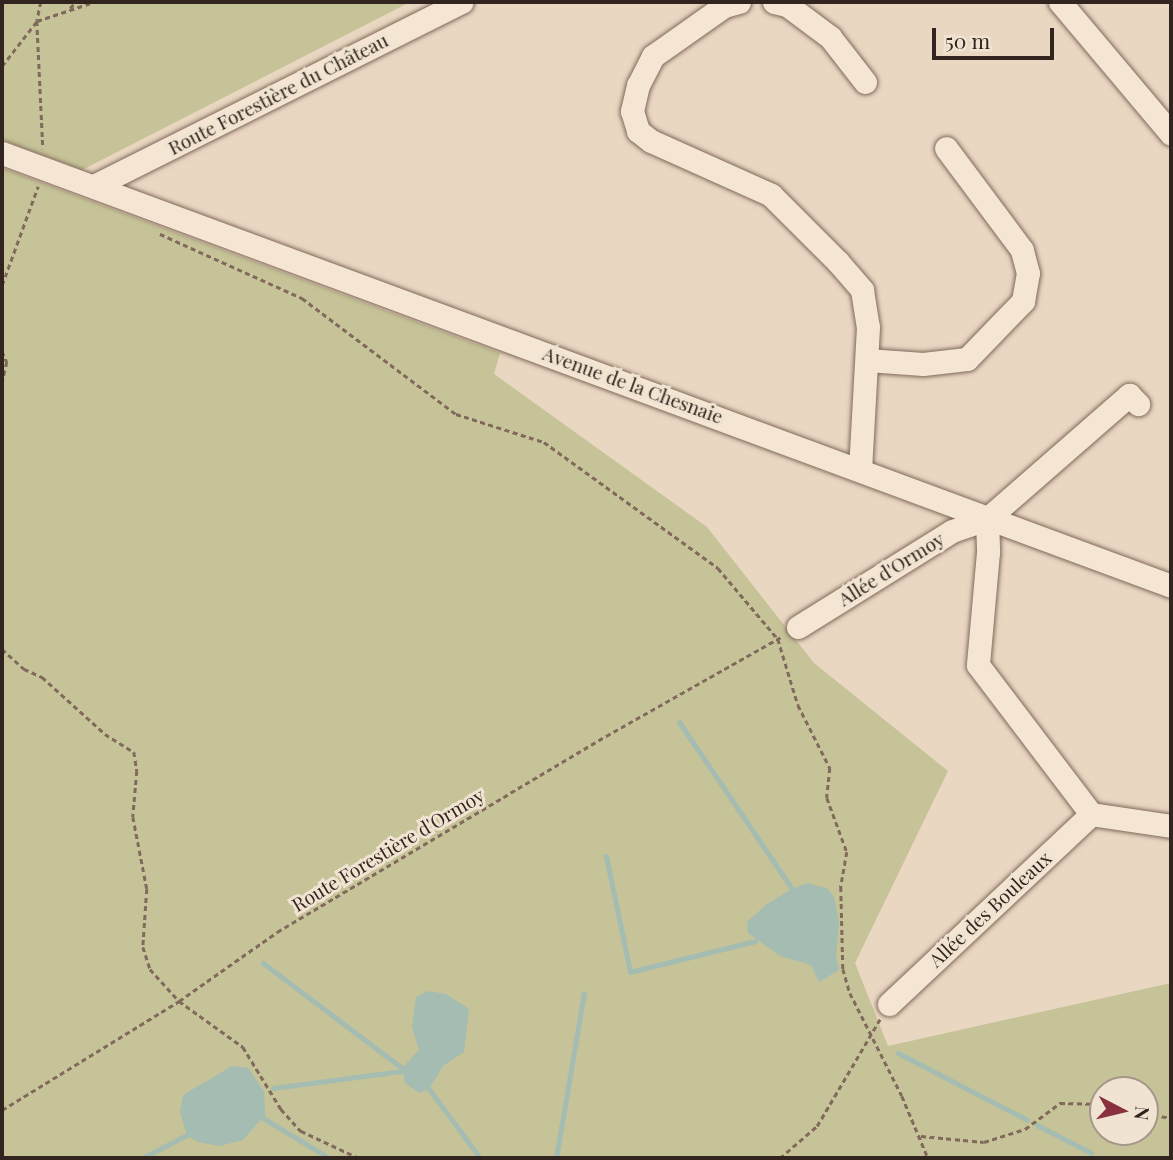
<!DOCTYPE html>
<html>
<head>
<meta charset="utf-8">
<style>
	body { margin:0 }
	#map { position:relative; width:1173px; height:1160px; overflow:hidden; background:#e9d7c2; font-family:"Playfair Display",serif }
	div>[style] { position:absolute }
	[style*='--x'] { left:calc(var(--x)*1px); top:calc(var(--y)*1px); width:calc(var(--w)*1px); rotate:calc(var(--a)*1deg) }
	.green>* { inset:0; background:#c5c397 }
	.water>* { inset:0; background:#a4bcb1 }
	.stream>* { height:5px; margin:-2.5px; padding:0 2.5px; transform-origin:2.5px; border-radius:2.5px; background:#a4bcb1 }
	.path>* { height:2.5px; margin-top:-1.25px; transform-origin:0; background:repeating-linear-gradient(90deg,#81695b 0 5px,transparent 0 8.5px) }
	.roads { filter:drop-shadow(0 0 2px #81695b) drop-shadow(0 0 2px #81695b) }
	.minor>* { height:23px; margin:-11.5px; padding:0 11.5px; transform-origin:11.5px; border-radius:11.5px; background:#f5e6d4 }
	span { translate:-50% -50%; white-space:nowrap; text-align:center; line-height:1.15; -webkit-text-stroke:6px #f1e3d1; paint-order:stroke }
	.street-label { font-size:19px; color:#32241e }
	.frame { position:absolute; inset:0; border:4px solid #32241e; pointer-events:none }
	.north { position:absolute; left:1089px; top:1076px; width:70px; height:70px; box-sizing:border-box; background:#f1e3d1; border:2px solid #a59789; border-radius:50%; rotate:97deg; font-size:19px; font-weight:700; line-height:28px; text-align:center; color:#32241e }
	.north::after { content:''; display:block; margin:auto; width:24px; height:32px; background:#8a3140; clip-path:polygon(50% 0,100% 100%,50% 72%,0 100%) }
	.scale { position:absolute; left:932px; top:28px; width:122px; height:32px; box-sizing:border-box; border:4px solid #32241e; border-top:0; padding-left:9px; font-size:21px; line-height:24px; white-space:nowrap; color:#32241e; -webkit-text-stroke:5px #f1e3d1; paint-order:stroke }
</style>
</head>
<body>
<div id="map">
	<div class="green">
		<div style="clip-path:polygon(2px 2px,410px 2px,82px 170px,2px 140px)"></div>
		<div style="clip-path:polygon(evenodd,2px 168px,500px 353px,494px 374px,707px 527px,814px 663px,948px 771px,855px 963px,888px 1046px,1171px 983px,1171px 1158px,2px 1158px,2px 168px,1103px 1090px,1145px 1090px,1145px 1132px,1103px 1132px,1103px 1090px)"></div>
	</div>
	<div class="water">
		<div style="clip-path:polygon(808px 883px,828px 889px,834px 897px,839px 922px,836px 957px,839px 970px,819px 982px,811px 965px,780px 956px,748px 933px,747px 922px,767px 904px,792px 889px)"></div>
		<div style="clip-path:polygon(428px 991px,446px 994px,469px 1009px,464px 1052px,443px 1066px,429px 1089px,419px 1093px,405px 1083px,402px 1068px,419px 1050px,412px 1027px,416px 997px)"></div>
		<div style="clip-path:polygon(232px 1066px,248px 1068px,264px 1091px,265px 1115px,243px 1140px,219px 1146px,198px 1142px,187px 1135px,180px 1113px,183px 1095px)"></div>
	</div>
	<div class="stream">
		<div style="--x:679;--y:722;--w:202;--a:55.9"></div>
		<div style="--x:606;--y:856;--w:118;--a:78.3"></div>
		<div style="--x:630;--y:972;--w:129;--a:-13.9"></div>
		<div style="--x:263;--y:963;--w:174;--a:37.1"></div>
		<div style="--x:898;--y:1053;--w:145;--a:27.4"></div>
		<div style="--x:273;--y:1088;--w:130;--a:-7.5"></div>
		<div style="--x:429;--y:1089;--w:86;--a:53.5"></div>
		<div style="--x:263;--y:1118;--w:77;--a:31.2"></div>
		<div style="--x:1037;--y:1125;--w:61;--a:27.4"></div>
		<div style="--x:142;--y:1158;--w:51;--a:-27.1"></div>
		<div style="--x:556;--y:1158;--w:167;--a:-80.4"></div>
	</div>
	<div class="path">
		<div style="--x:41;--y:2;--w:19;--a:102"></div>
		<div style="--x:37;--y:21;--w:128;--a:87.3"></div>
		<div style="--x:234;--y:2;--w:5;--a:0"></div>
		<div style="--x:70;--y:8;--w:8;--a:-45"></div>
		<div style="--x:2;--y:66;--w:57;--a:-52.1"></div>
		<div style="--x:37;--y:21;--w:60;--a:-18.4"></div>
		<div style="--x:160;--y:234;--w:156;--a:24.3"></div>
		<div style="--x:302;--y:298;--w:193;--a:37"></div>
		<div style="--x:456;--y:414;--w:92;--a:17.7"></div>
		<div style="--x:544;--y:442;--w:215;--a:35.9"></div>
		<div style="--x:718;--y:568;--w:93;--a:49.8"></div>
		<div style="--x:778;--y:639;--w:69;--a:73.1"></div>
		<div style="--x:798;--y:705;--w:71;--a:63.1"></div>
		<div style="--x:830;--y:768;--w:30;--a:96"></div>
		<div style="--x:827;--y:798;--w:58;--a:69.7"></div>
		<div style="--x:847;--y:852;--w:36;--a:100"></div>
		<div style="--x:841;--y:887;--w:82;--a:88.6"></div>
		<div style="--x:843;--y:969;--w:25;--a:74"></div>
		<div style="--x:850;--y:993;--w:115;--a:63.2"></div>
		<div style="--x:902;--y:1096;--w:67;--a:67.2"></div>
		<div style="--x:2;--y:285;--w:105;--a:-70"></div>
		<div style="--x:2;--y:351;--w:12;--a:66"></div>
		<div style="--x:7;--y:362;--w:23;--a:103"></div>
		<div style="--x:2;--y:649;--w:30;--a:42"></div>
		<div style="--x:24;--y:669;--w:20;--a:24"></div>
		<div style="--x:42;--y:677;--w:85;--a:42.1"></div>
		<div style="--x:105;--y:734;--w:34;--a:32"></div>
		<div style="--x:134;--y:752;--w:19;--a:81"></div>
		<div style="--x:137;--y:771;--w:46;--a:95"></div>
		<div style="--x:133;--y:817;--w:73;--a:79"></div>
		<div style="--x:147;--y:889;--w:58;--a:93.9"></div>
		<div style="--x:143;--y:947;--w:23;--a:72"></div>
		<div style="--x:150;--y:969;--w:43;--a:47.8"></div>
		<div style="--x:179;--y:1001;--w:79;--a:35.7"></div>
		<div style="--x:243;--y:1047;--w:73;--a:58.5"></div>
		<div style="--x:281;--y:1109;--w:30;--a:48"></div>
		<div style="--x:301;--y:1131;--w:64;--a:25"></div>
		<div style="--x:2;--y:1110;--w:208;--a:-31.6"></div>
		<div style="--x:179;--y:1001;--w:120;--a:-35.1"></div>
		<div style="--x:277;--y:932;--w:383;--a:-30.8"></div>
		<div style="--x:606;--y:736;--w:203;--a:-29.5"></div>
		<div style="--x:1145;--y:1113;--w:26;--a:11"></div>
		<div style="--x:921;--y:1136;--w:63;--a:5.4"></div>
		<div style="--x:984;--y:1142;--w:43;--a:-17.6"></div>
		<div style="--x:1025;--y:1129;--w:44;--a:-36.6"></div>
		<div style="--x:1060;--y:1103;--w:43;--a:1.3"></div>
		<div style="--x:780;--y:1158;--w:49;--a:-40.9"></div>
		<div style="--x:817;--y:1126;--w:124;--a:-59.5"></div>
	</div>
	<div class="roads">
		<div class="minor">
			<div style="--x:739;--y:2;--w:16;--a:165"></div>
			<div style="--x:724;--y:6;--w:87;--a:144.8"></div>
			<div style="--x:653;--y:56;--w:33;--a:117"></div>
			<div style="--x:638;--y:85;--w:27;--a:103"></div>
			<div style="--x:632;--y:111;--w:21;--a:73"></div>
			<div style="--x:638;--y:131;--w:16;--a:38"></div>
			<div style="--x:651;--y:141;--w:132;--a:24.2"></div>
			<div style="--x:771;--y:195;--w:95;--a:45"></div>
			<div style="--x:838;--y:262;--w:37;--a:49"></div>
			<div style="--x:862;--y:290;--w:37;--a:81"></div>
			<div style="--x:868;--y:327;--w:142;--a:93.2"></div>
			<div style="--x:774;--y:2;--w:13;--a:13"></div>
			<div style="--x:787;--y:5;--w:54;--a:36.7"></div>
			<div style="--x:830;--y:37;--w:57;--a:52.1"></div>
			<div style="--x:1060;--y:2;--w:172;--a:49.9"></div>
			<div style="--x:2;--y:153;--w:1247;--a:20.32"></div>
			<div style="--x:94;--y:186;--w:411;--a:-26.6"></div>
			<div style="--x:867;--y:360;--w:56;--a:4.1"></div>
			<div style="--x:923;--y:364;--w:44;--a:-6.5"></div>
			<div style="--x:967;--y:359;--w:81;--a:-46"></div>
			<div style="--x:1023;--y:301;--w:28;--a:-80"></div>
			<div style="--x:1028;--y:273;--w:24;--a:-105"></div>
			<div style="--x:1022;--y:250;--w:127;--a:-126.7"></div>
			<div style="--x:987;--y:519;--w:33;--a:88"></div>
			<div style="--x:988;--y:552;--w:113;--a:95.1"></div>
			<div style="--x:978;--y:665;--w:187;--a:52.8"></div>
			<div style="--x:1091;--y:814;--w:81;--a:8.5"></div>
			<div style="--x:798;--y:627;--w:181;--a:-31.9"></div>
			<div style="--x:952;--y:531;--w:37;--a:-19"></div>
			<div style="--x:987;--y:519;--w:189;--a:-41.1"></div>
			<div style="--x:1129;--y:395;--w:13;--a:45"></div>
			<div style="--x:889;--y:1004;--w:277;--a:-43.2"></div>
		</div>
	</div>
	<div class="street-label">
		<span style="left:278px;top:94px;rotate:-27deg">Route Forestière du Château</span>
		<span style="left:633px;top:385px;rotate:20deg">Avenue de la Chesnaie</span>
		<span style="left:891px;top:569px;rotate:-32deg">Allée d'Ormoy</span>
		<span style="left:388px;top:850px;rotate:-31deg">Route Forestière d'Ormoy</span>
		<span style="left:990px;top:909px;rotate:-43deg">Allée des Bouleaux</span>
	</div>
	<div class="frame"></div>
	<div class="north">N</div>
	<div class="scale">50 m</div>
</div>
</body>
</html>
